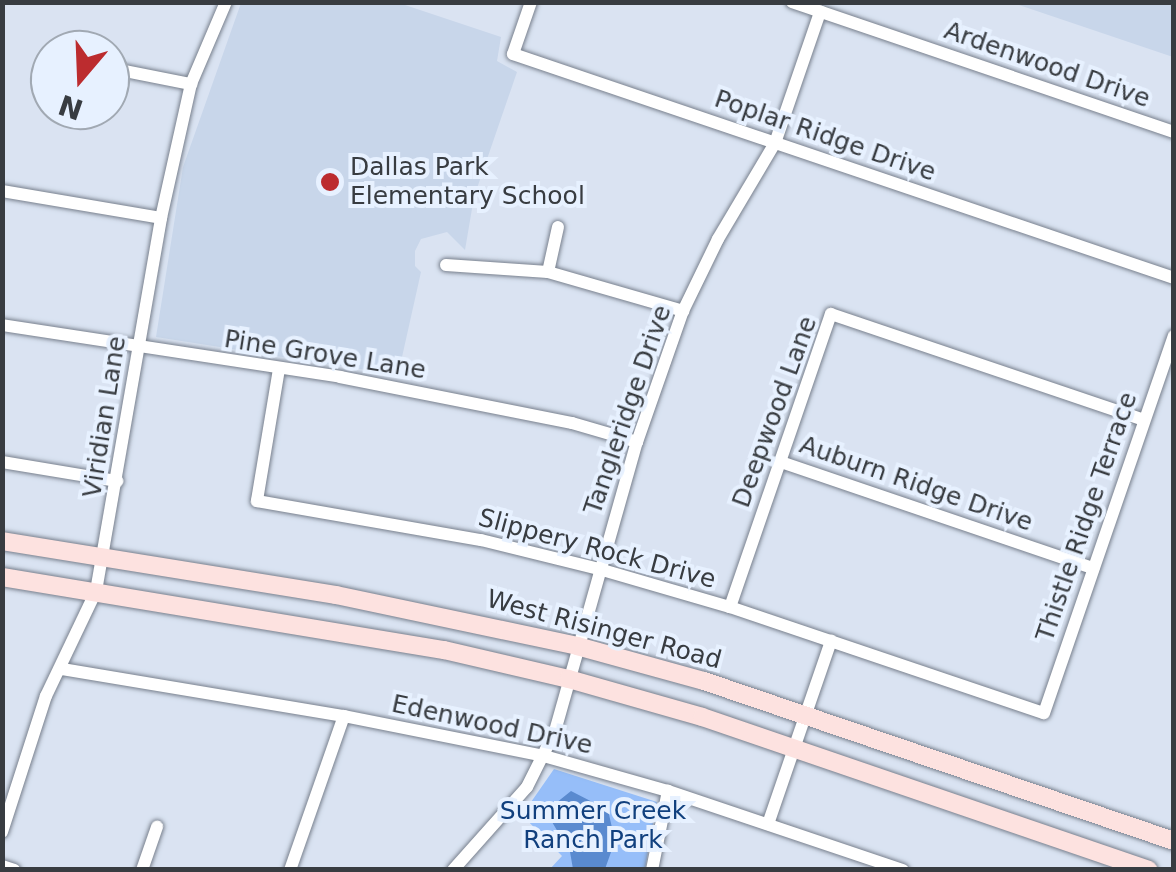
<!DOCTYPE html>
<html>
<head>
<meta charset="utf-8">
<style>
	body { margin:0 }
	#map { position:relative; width:1176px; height:872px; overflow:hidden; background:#dae3f2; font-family:"DejaVu Sans",sans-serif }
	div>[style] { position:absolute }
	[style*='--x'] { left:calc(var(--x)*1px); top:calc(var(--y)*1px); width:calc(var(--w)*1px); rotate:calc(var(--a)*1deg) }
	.built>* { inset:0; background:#c8d6ea }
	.green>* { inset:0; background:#96bef9 }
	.water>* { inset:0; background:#5a8acf }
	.roads { filter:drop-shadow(0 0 2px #78808d) drop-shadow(0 0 2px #78808d) }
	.street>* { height:12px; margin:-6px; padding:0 6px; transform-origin:6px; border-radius:6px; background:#fff }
	.secondary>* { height:18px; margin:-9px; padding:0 9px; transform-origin:9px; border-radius:9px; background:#fde2e0 }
	.dots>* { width:28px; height:28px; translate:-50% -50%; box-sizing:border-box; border:5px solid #e7f1ff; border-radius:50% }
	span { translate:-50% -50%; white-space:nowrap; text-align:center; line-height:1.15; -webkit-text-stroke:8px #e7f1ff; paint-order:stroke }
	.street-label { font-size:25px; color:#383c41 }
	.poi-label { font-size:25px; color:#383c41 }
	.left { translate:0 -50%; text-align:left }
	.park-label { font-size:25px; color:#11407e }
	.frame { position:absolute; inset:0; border:5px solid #383c41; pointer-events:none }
	.north { position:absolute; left:30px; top:30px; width:100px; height:100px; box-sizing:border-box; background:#e7f1ff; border:2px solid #a1a9b3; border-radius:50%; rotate:199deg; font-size:28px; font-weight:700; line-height:40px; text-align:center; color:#383c41 }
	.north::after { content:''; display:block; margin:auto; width:35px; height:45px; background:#bc2c2f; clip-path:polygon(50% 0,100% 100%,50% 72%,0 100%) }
</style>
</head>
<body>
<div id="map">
	<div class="built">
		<div style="clip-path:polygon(241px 3px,399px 3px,501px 37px,497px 61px,517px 72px,474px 197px,465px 250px,447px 232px,421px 239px,415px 251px,415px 266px,421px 272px,398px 375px,156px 337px,183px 167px)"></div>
		<div style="clip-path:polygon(1013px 3px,1173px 3px,1173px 57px)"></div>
	</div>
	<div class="green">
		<div style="clip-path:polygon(554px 769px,657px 802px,645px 869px,550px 869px,562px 856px,522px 815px)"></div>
	</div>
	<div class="water">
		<div style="clip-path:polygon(571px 791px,608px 810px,615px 841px,605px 869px,573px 869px,570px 852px,552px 822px,550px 813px,556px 803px)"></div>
	</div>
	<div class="roads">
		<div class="street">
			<div style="--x:531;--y:2;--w:55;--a:109.1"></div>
			<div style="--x:513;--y:54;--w:698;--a:18.72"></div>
			<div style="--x:792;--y:2;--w:404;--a:18.8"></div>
			<div style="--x:110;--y:68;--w:83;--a:11.2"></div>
			<div style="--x:2;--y:191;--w:161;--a:9.6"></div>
			<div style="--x:446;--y:265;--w:102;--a:3.9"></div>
			<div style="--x:548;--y:272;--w:141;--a:16.1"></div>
			<div style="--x:548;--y:272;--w:46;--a:-77.5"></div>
			<div style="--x:2;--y:325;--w:342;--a:8.7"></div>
			<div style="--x:340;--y:377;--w:237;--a:11.2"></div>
			<div style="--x:572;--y:423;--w:68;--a:16.3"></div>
			<div style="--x:279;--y:369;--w:134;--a:99.5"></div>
			<div style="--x:257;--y:501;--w:227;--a:9.9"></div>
			<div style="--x:481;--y:540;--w:122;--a:13.8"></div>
			<div style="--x:599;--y:569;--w:136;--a:16.2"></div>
			<div style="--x:730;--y:607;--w:331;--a:18.7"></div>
			<div style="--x:1044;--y:713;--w:399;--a:-71"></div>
			<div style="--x:2;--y:462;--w:117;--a:9.4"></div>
			<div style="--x:781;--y:462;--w:330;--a:18.8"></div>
			<div style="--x:730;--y:607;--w:310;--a:-71"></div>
			<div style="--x:831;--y:314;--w:330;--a:18.7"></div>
			<div style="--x:62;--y:669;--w:286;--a:9.5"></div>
			<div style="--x:344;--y:716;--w:204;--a:11.3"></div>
			<div style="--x:544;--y:756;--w:129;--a:15.8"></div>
			<div style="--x:668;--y:791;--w:248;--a:18.6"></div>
			<div style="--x:768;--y:824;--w:194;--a:-71"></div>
			<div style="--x:2;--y:832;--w:143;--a:-72.1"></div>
			<div style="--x:46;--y:696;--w:116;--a:-64.5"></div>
			<div style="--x:96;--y:591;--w:379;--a:-80.1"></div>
			<div style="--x:161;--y:218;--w:137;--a:-77.4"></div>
			<div style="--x:191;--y:84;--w:89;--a:-66.9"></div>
			<div style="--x:2;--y:866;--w:13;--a:18"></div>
			<div style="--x:142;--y:870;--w:46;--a:-70.8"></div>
			<div style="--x:290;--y:870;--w:163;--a:-70.7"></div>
			<div style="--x:453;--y:870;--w:111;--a:-48.3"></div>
			<div style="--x:527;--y:787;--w:63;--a:-63.4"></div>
			<div style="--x:555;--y:731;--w:300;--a:-74.2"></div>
			<div style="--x:637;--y:442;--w:139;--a:-70.7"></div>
			<div style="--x:683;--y:311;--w:80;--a:-64.1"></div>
			<div style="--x:718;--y:239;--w:112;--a:-59.3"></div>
			<div style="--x:775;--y:143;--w:139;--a:-71"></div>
			<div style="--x:652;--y:870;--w:81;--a:-78.6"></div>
		</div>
		<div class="secondary">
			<div style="--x:2;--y:541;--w:338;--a:9.2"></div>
			<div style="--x:336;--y:595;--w:246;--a:11.9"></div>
			<div style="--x:577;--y:646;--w:132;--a:15.4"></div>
			<div style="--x:704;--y:681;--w:496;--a:18.8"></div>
			<div style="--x:2;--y:577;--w:448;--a:9.4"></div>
			<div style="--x:444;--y:650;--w:128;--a:13.1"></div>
			<div style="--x:569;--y:679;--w:138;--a:15.9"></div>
			<div style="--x:702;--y:717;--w:472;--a:18.9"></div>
		</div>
	</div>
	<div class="dots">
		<div style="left:330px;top:182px;background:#bc2c2f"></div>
	</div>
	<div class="street-label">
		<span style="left:1047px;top:65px;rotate:19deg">Ardenwood Drive</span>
		<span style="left:825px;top:136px;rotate:19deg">Poplar Ridge Drive</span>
		<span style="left:325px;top:355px;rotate:9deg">Pine Grove Lane</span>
		<span style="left:628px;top:410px;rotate:-71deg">Tangleridge Drive</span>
		<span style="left:775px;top:412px;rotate:-70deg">Deepwood Lane</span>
		<span style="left:105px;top:417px;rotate:-81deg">Viridian Lane</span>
		<span style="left:916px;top:484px;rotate:19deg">Auburn Ridge Drive</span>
		<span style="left:1087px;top:517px;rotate:-71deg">Thistle Ridge Terrace</span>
		<span style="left:597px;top:549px;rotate:15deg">Slippery Rock Drive</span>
		<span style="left:604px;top:630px;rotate:15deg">West Risinger Road</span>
		<span style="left:492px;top:725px;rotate:12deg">Edenwood Drive</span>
	</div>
	<div class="poi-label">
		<span class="left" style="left:350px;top:182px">Dallas Park<br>Elementary School</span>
	</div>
	<div class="park-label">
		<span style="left:593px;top:826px">Summer Creek<br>Ranch Park</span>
	</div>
	<div class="frame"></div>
	<div class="north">N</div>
</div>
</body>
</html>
